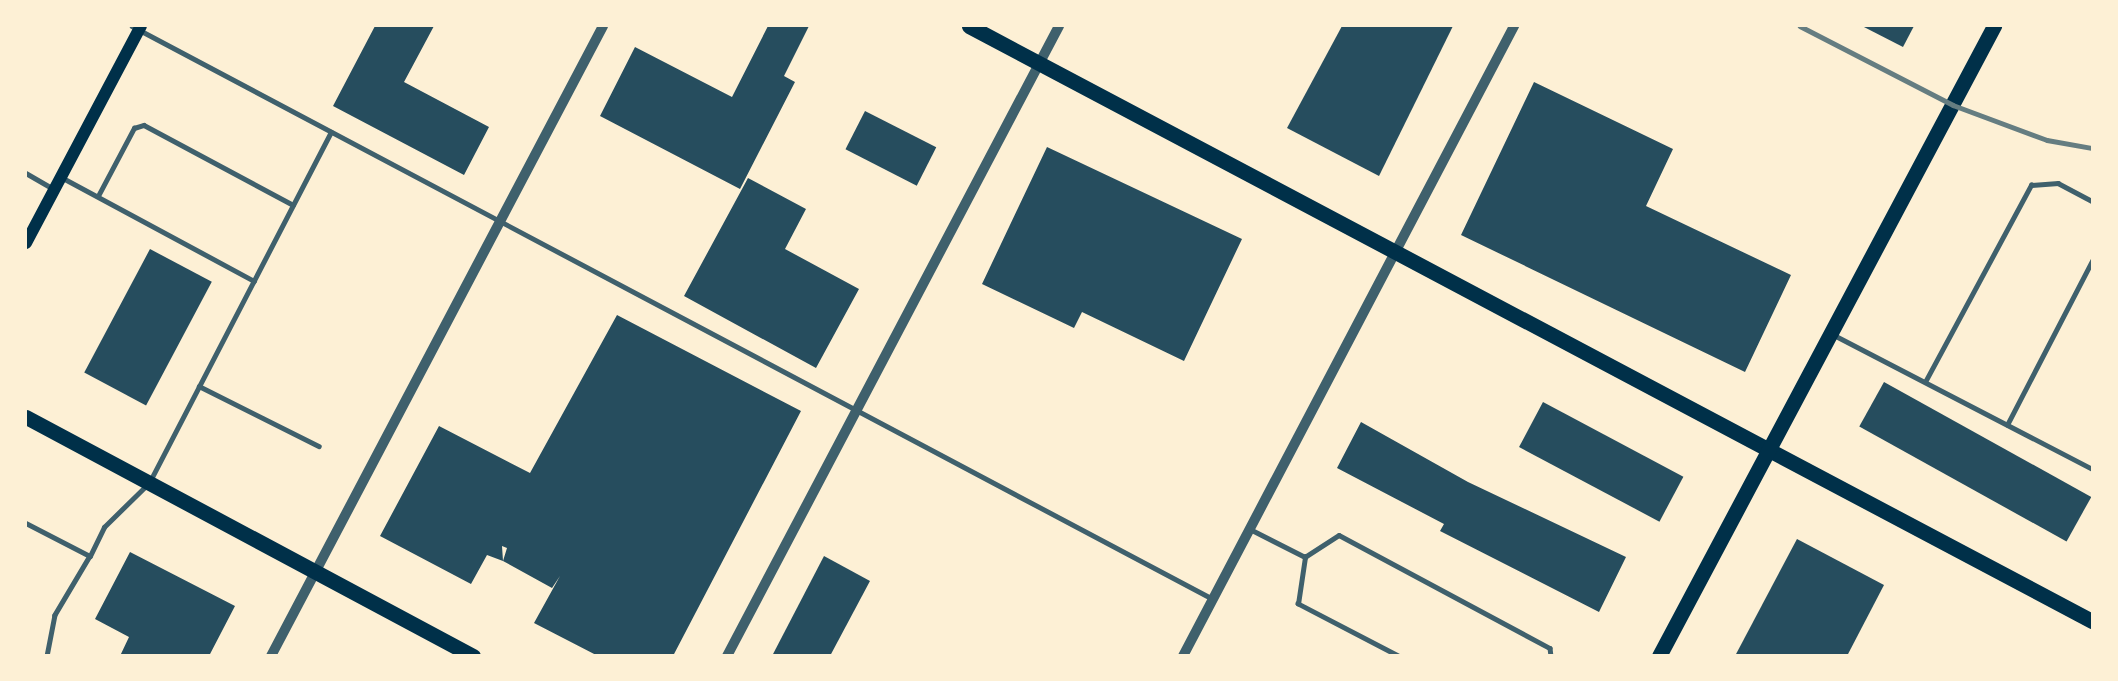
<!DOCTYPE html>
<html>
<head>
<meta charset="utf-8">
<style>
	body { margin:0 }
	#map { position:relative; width:2118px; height:681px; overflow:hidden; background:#fdf0d5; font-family:Overpass,sans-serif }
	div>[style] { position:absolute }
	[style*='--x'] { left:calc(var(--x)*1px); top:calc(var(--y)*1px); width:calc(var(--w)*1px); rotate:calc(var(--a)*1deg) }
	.building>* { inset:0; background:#264d5e; transform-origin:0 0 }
	.service>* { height:4.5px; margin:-2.25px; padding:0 2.25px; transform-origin:2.25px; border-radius:2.25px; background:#3f606c }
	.tertiary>* { height:10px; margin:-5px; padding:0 5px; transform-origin:5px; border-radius:5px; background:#3f606c }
	.secondary>* { height:12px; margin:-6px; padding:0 6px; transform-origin:6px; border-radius:6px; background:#003049 }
	.primary>* { height:15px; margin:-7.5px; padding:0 7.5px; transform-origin:7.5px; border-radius:7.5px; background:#003049 }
	.rail>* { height:4.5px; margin:-2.25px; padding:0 2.25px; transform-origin:2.25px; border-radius:2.25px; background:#657d81 }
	span { translate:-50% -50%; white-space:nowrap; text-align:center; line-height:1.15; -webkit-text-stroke:5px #fdf0d5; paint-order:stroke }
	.frame { position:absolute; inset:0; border:27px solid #fdf0d5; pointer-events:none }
</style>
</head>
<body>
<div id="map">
	<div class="building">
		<div style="clip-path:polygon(375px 26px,434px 26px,404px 82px,489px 127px,464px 175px,333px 106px)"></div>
		<div style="clip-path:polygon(768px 26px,809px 26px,784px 76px,795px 82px,740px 189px,600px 116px,635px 47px,732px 97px)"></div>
		<div style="clip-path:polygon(1342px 26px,1453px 26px,1379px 176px,1287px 128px)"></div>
		<div style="clip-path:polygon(1862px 26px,1914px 26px,1903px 47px)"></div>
		<div style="clip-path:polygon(1534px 82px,1673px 149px,1646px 206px,1791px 275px,1745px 372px,1461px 235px)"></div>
		<div style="left:865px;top:111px;width:80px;height:43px;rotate:27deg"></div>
		<div style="clip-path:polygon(1047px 147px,1242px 239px,1184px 361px,1082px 312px,1074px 328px,982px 284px)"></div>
		<div style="clip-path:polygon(748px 178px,806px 209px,785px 249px,859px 289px,816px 368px,684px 296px)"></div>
		<div style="left:150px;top:249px;width:70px;height:140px;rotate:28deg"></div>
		<div style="clip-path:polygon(617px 315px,801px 411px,673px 656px,598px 656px,534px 623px,560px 576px,552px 588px,503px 561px,507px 548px,502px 546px,503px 561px,487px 555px,471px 584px,380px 536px,439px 426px,530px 473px)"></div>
		<div style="left:1884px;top:382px;width:237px;height:51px;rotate:29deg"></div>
		<div style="left:1543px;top:402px;width:159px;height:51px;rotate:28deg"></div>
		<div style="clip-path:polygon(1361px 422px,1468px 482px,1626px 557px,1599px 612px,1440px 531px,1444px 524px,1337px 468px)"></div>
		<div style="clip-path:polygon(1797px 539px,1884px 585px,1847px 656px,1735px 656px)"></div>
		<div style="clip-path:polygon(130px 552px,235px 606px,209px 656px,120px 656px,129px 637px,95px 619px)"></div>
		<div style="clip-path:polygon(824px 556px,870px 581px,830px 656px,772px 656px)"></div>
	</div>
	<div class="service">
		<div style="--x:132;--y:26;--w:1223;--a:27.93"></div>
		<div style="--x:26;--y:173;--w:32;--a:30"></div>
		<div style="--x:63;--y:178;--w:217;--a:28.3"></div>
		<div style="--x:98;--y:196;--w:77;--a:-62.1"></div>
		<div style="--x:134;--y:128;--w:10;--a:-17"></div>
		<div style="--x:144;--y:125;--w:169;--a:28.2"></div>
		<div style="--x:1834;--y:335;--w:291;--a:27.4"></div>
		<div style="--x:1925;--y:382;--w:224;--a:-61.7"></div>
		<div style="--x:2031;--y:185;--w:27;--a:-4"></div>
		<div style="--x:2058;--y:183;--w:38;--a:28"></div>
		<div style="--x:199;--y:386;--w:134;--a:26.6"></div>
		<div style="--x:2007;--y:425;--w:185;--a:-62.6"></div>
		<div style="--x:26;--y:523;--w:72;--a:27.3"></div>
		<div style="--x:90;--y:556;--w:69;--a:120.7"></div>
		<div style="--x:55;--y:615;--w:42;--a:101"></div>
		<div style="--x:1250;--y:529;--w:62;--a:27"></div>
		<div style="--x:90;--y:556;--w:32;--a:-64"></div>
		<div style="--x:104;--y:527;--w:63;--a:-44.4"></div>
		<div style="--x:149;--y:483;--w:395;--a:-62.6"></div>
		<div style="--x:1398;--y:656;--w:113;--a:-152.5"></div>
		<div style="--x:1298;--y:604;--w:48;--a:-81.5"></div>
		<div style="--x:1305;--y:557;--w:40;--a:-32.9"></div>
		<div style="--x:1339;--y:535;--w:239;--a:28.2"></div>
		<div style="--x:1550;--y:648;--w:8;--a:83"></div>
	</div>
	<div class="tertiary">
		<div style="--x:271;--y:656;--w:712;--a:-62.21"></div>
		<div style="--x:727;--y:656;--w:712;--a:-62.21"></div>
		<div style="--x:1183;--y:656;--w:712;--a:-62.28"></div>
	</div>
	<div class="secondary">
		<div style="--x:26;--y:243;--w:246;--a:-62.1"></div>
	</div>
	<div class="primary">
		<div style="--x:969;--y:26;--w:1271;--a:27.92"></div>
		<div style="--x:26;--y:417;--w:507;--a:28.13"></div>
		<div style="--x:1659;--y:656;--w:714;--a:-62"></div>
	</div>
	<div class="rail">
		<div style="--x:1800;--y:26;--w:172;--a:27.3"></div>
		<div style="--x:1953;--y:105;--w:100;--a:20.4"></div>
		<div style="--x:2047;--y:140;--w:46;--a:10.1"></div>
	</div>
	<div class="frame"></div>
</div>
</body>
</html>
